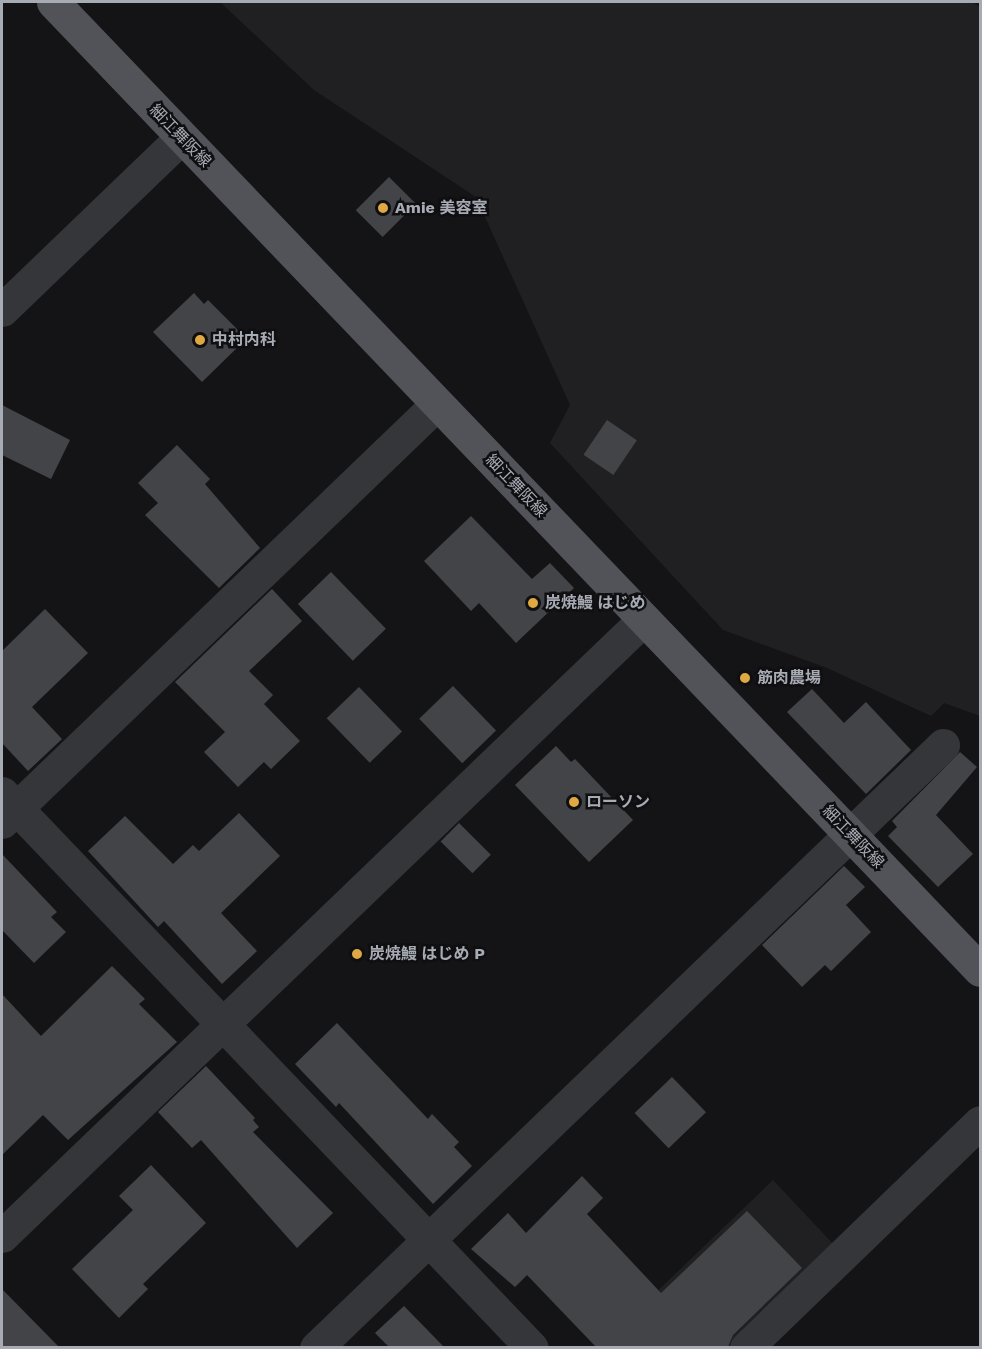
<!DOCTYPE html>
<html>
<head>
<meta charset="utf-8">
<style>
	body { margin:0 }
	#map { position:relative; width:982px; height:1349px; overflow:hidden; background:#141416; font-family:"Work Sans","Noto Sans JP",sans-serif }
	div>[style] { position:absolute }
	[style*='--x'] { left:calc(var(--x)*1px); top:calc(var(--y)*1px); width:calc(var(--w)*1px); rotate:calc(var(--a)*1deg) }
	.built>* { inset:0; background:#202022 }
	.building>* { inset:0; background:#434448; transform-origin:0 0 }
	.minor>* { height:33px; margin:-16.5px; padding:0 16.5px; transform-origin:16.5px; border-radius:16.5px; background:#35363a }
	.major>* { height:33px; margin:-16.5px; padding:0 16.5px; transform-origin:16.5px; border-radius:16.5px; background:#525359 }
	.dots>* { width:16px; height:16px; translate:-50% -50%; box-sizing:border-box; border:3px solid #0f0f11; border-radius:50% }
	span { translate:-50% -50%; white-space:nowrap; text-align:center; line-height:1.15; -webkit-text-stroke:5px #0f0f11; paint-order:stroke }
	.street-label { font-size:16px; color:#a7abb4 }
	.poi-label { font-size:16px; color:#a7abb4; font-weight:700 }
	.left { translate:0 -50%; text-align:left }
	.frame { position:absolute; inset:0; border:3px solid #a7abb4; pointer-events:none }
</style>
</head>
<body>
<div id="map">
	<div class="built">
		<div style="clip-path:polygon(220px 2px,972px 2px,980px 7px,980px 716px,944px 703px,931px 716px,827px 668px,723px 630px,550px 443px,570px 405px,476px 197px,314px 90px)"></div>
		<div style="clip-path:polygon(773px 1180px,836px 1247px,731px 1347px,598px 1348px)"></div>
	</div>
	<div class="building">
		<div style="left:389px;top:177px;width:38px;height:47px;rotate:45deg"></div>
		<div style="clip-path:polygon(194px 293px,204px 304px,208px 300px,241px 333px,236px 337px,242px 343px,202px 382px,153px 332px)"></div>
		<div style="clip-path:polygon(2px 405px,70px 440px,51px 479px,2px 455px)"></div>
		<div style="left:607px;top:420px;width:36px;height:42px;rotate:34deg"></div>
		<div style="clip-path:polygon(177px 445px,210px 479px,205px 484px,260px 548px,219px 588px,145px 515px,158px 503px,138px 483px)"></div>
		<div style="clip-path:polygon(471px 516px,532px 579px,550px 563px,574px 588px,516px 643px,479px 603px,471px 611px,424px 561px)"></div>
		<div style="left:331px;top:572px;width:79px;height:46px;rotate:46deg"></div>
		<div style="clip-path:polygon(272px 589px,302px 621px,249px 671px,273px 695px,264px 704px,300px 741px,271px 769px,264px 762px,238px 787px,204px 752px,225px 732px,175px 682px)"></div>
		<div style="clip-path:polygon(45px 609px,88px 653px,32px 707px,62px 739px,28px 771px,2px 743px,2px 651px)"></div>
		<div style="left:453px;top:686px;width:62px;height:47px;rotate:46deg"></div>
		<div style="left:359px;top:687px;width:62px;height:45px;rotate:46deg"></div>
		<div style="clip-path:polygon(812px 689px,844px 723px,866px 702px,911px 750px,866px 794px,787px 712px)"></div>
		<div style="clip-path:polygon(556px 746px,571px 762px,575px 759px,633px 820px,589px 862px,515px 785px)"></div>
		<div style="clip-path:polygon(960px 752px,977px 767px,936px 815px,973px 854px,938px 887px,888px 836px,897px 827px,892px 821px)"></div>
		<div style="clip-path:polygon(239px 813px,280px 856px,221px 913px,257px 951px,222px 984px,164px 921px,158px 927px,88px 851px,125px 816px,173px 864px,193px 845px,199px 851px)"></div>
		<div style="left:459px;top:823px;width:45px;height:26px;rotate:45deg"></div>
		<div style="clip-path:polygon(2px 854px,57px 912px,51px 917px,66px 932px,34px 963px,2px 930px)"></div>
		<div style="clip-path:polygon(844px 866px,865px 887px,846px 905px,871px 932px,831px 971px,825px 965px,802px 987px,762px 945px)"></div>
		<div style="clip-path:polygon(112px 966px,145px 999px,139px 1004px,177px 1042px,68px 1140px,43px 1115px,2px 1155px,2px 994px,41px 1036px)"></div>
		<div style="clip-path:polygon(337px 1023px,428px 1119px,432px 1114px,459px 1142px,454px 1147px,472px 1166px,433px 1204px,339px 1103px,336px 1107px,295px 1064px)"></div>
		<div style="clip-path:polygon(206px 1066px,255px 1118px,253px 1120px,259px 1127px,253px 1132px,333px 1213px,297px 1248px,201px 1140px,192px 1148px,158px 1112px)"></div>
		<div style="left:672px;top:1077px;width:49px;height:52px;rotate:46deg"></div>
		<div style="clip-path:polygon(151px 1165px,206px 1223px,143px 1284px,148px 1289px,119px 1318px,72px 1269px,133px 1210px,119px 1196px)"></div>
		<div style="clip-path:polygon(582px 1176px,603px 1198px,587px 1214px,661px 1293px,747px 1211px,802px 1268px,733px 1335px,728px 1347px,596px 1347px,527px 1275px,515px 1287px,471px 1249px,508px 1213px,526px 1233px)"></div>
		<div style="clip-path:polygon(2px 1289px,59px 1347px,2px 1347px)"></div>
		<div style="clip-path:polygon(404px 1306px,444px 1347px,389px 1347px,375px 1333px)"></div>
	</div>
	<div class="minor">
		<div style="--x:2;--y:310;--w:248;--a:-43.9"></div>
		<div style="--x:2;--y:793;--w:767;--a:46.32"></div>
		<div style="--x:2;--y:822;--w:603;--a:-43.86"></div>
		<div style="--x:2;--y:1236;--w:890;--a:-43.86"></div>
		<div style="--x:316;--y:1348;--w:870;--a:-43.88"></div>
		<div style="--x:746;--y:1348;--w:325;--a:-44"></div>
	</div>
	<div class="major">
		<div style="--x:53;--y:2;--w:1340;--a:46.24"></div>
	</div>
	<div class="dots">
		<div style="left:383px;top:208px;background:#dfa842"></div>
		<div style="left:200px;top:340px;background:#dfa842"></div>
		<div style="left:533px;top:603px;background:#dfa842"></div>
		<div style="left:745px;top:678px;background:#dfa842"></div>
		<div style="left:574px;top:802px;background:#dfa842"></div>
		<div style="left:357px;top:954px;background:#dfa842"></div>
	</div>
	<div class="street-label">
		<span style="left:180px;top:136px;rotate:46deg">細江舞阪線</span>
		<span style="left:516px;top:486px;rotate:46deg">細江舞阪線</span>
		<span style="left:853px;top:837px;rotate:46deg">細江舞阪線</span>
	</div>
	<div class="poi-label">
		<span class="left" style="left:395px;top:208px">Amie 美容室</span>
		<span class="left" style="left:212px;top:340px">中村内科</span>
		<span class="left" style="left:545px;top:603px">炭焼鰻 はじめ</span>
		<span class="left" style="left:757px;top:678px">筋肉農場</span>
		<span class="left" style="left:586px;top:802px">ローソン</span>
		<span class="left" style="left:369px;top:954px">炭焼鰻 はじめ P</span>
	</div>
	<div class="frame"></div>
</div>
</body>
</html>
